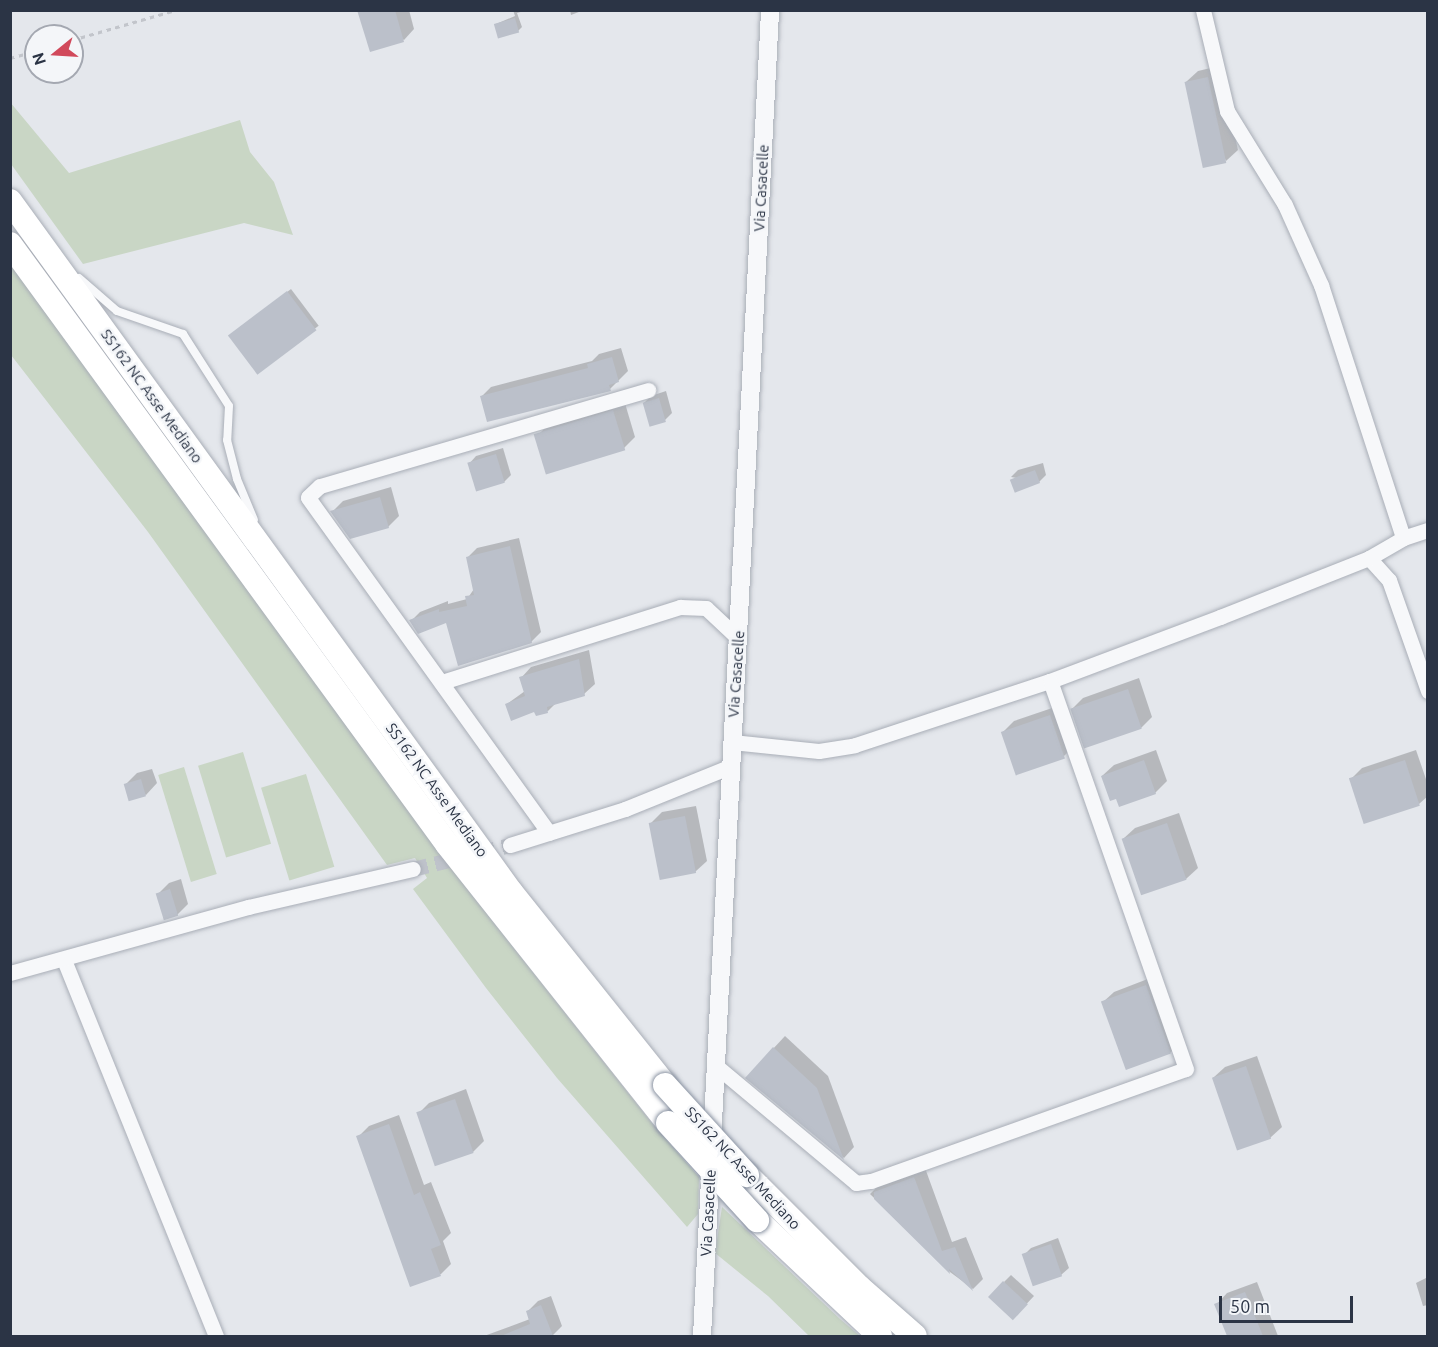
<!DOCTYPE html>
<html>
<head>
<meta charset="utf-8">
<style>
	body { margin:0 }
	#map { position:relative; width:1438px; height:1347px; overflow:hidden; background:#e4e7ec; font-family:Ubuntu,sans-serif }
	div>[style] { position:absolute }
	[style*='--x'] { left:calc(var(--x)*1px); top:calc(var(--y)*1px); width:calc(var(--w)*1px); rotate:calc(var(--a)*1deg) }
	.green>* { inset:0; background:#c9d6c5; transform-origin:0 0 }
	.shadow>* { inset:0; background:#0003; transform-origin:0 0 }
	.building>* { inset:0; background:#bbc0ca; transform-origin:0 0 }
	.minor-tunnel>* { height:15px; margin-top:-7.5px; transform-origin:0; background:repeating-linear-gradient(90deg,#bfc3cb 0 15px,transparent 0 23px) }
	.path>* { height:3px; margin-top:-1.5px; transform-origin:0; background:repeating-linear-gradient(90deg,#c2c5cb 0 4.5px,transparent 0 9px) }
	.roads { filter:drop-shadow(0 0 2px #a9aeb7) drop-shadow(0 0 2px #a9aeb7) }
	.service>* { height:8px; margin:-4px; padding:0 4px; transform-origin:4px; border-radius:4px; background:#f7f8fa }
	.minor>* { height:15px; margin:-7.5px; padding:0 7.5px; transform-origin:7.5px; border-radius:7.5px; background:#f7f8fa }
	.tertiary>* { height:18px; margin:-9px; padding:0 9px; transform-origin:9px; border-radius:9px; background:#f7f8fa }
	.trunk>* { height:24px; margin:-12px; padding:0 12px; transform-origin:12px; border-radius:12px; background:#fff }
	.bridges { filter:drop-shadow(0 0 2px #8b94a3) drop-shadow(0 0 2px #8b94a3) }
	.trunk-bridge>* { height:24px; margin:-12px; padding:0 12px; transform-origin:12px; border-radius:12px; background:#fff }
	span { translate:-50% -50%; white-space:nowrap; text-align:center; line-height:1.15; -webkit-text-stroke:5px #f4f6f9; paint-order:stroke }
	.street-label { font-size:15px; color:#2b3445 }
	.frame { position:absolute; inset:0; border:12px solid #2b3445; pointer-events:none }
	.north { position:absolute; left:24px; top:24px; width:60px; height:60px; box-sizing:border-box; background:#f4f6f9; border:2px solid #a4a8b1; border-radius:50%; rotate:252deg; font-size:16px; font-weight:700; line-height:24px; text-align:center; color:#2b3445 }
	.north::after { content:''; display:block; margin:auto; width:21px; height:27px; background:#d1495b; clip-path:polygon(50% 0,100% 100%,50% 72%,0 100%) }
	.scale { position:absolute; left:1219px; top:1296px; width:134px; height:27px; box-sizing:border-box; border:3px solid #2b3445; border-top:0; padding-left:8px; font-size:18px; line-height:21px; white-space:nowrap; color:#2b3445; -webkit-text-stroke:4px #f4f6f9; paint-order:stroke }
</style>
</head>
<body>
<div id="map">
	<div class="green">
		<div style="clip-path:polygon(10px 102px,69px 173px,240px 120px,250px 152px,274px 182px,293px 235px,244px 223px,83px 264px,11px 164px)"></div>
		<div style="clip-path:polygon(10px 261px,460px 880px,655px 1127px,699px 1177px,698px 1214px,687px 1227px,557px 1078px,486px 988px,413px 889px,427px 878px,415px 858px,387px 865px,148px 532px,11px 355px)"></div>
		<div style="left:243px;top:752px;width:96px;height:47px;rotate:73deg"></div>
		<div style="left:184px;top:767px;width:112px;height:27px;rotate:73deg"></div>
		<div style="left:306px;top:774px;width:97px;height:47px;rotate:73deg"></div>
		<div style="clip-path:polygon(722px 1207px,840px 1319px,860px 1336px,809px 1336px,768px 1296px,715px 1253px)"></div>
	</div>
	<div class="shadow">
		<div style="clip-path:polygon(359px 10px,409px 10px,414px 29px,404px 40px)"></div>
		<div style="clip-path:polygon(513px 10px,528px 10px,517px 13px,522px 27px,518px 31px,496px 24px,515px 16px)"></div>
		<div style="clip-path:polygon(570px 10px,584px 10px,571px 15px)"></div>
		<div style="clip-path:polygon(1219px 66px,1238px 150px,1226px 161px,1186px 82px,1198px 71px)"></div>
		<div style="left:291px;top:289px;width:46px;height:72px;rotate:53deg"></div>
		<div style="clip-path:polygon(621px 348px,628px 371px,610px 389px,481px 397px,491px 387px,592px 361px,599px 354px)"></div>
		<div style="clip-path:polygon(666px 391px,672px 413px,665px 420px,644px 403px,651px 396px)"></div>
		<div style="clip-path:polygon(624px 400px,635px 437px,624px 448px,536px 437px,547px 426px)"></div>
		<div style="clip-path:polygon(503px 448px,511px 475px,504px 482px,469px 464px,476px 456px)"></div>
		<div style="clip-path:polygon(1043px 463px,1046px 475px,1039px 482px,1011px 477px,1018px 470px)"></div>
		<div style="clip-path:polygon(391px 487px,399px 516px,388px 527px,332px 512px,343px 501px)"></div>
		<div style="clip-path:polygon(519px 538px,541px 632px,531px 642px,447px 622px,411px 621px,420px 612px,448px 601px,448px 604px,467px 599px,474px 589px,468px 557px,477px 548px)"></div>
		<div style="clip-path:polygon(589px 650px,595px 684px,584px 694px,556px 703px,548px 711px,507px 704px,525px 691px,521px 678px,531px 667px)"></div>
		<div style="clip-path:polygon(1139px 678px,1152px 717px,1141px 728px,1072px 709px,1083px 698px)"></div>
		<div style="clip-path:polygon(1061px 705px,1075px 745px,1064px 756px,1003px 732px,1014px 721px)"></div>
		<div style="clip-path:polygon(1156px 750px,1167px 781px,1155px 793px,1117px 797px,1102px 776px,1114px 765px)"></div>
		<div style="clip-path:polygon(1416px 750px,1428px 785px,1428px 796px,1419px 804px,1351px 779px,1362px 768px)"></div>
		<div style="clip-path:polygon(152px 769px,157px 783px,146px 795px,126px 784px,137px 773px)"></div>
		<div style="clip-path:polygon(696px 806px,707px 861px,695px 872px,651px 823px,662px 812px)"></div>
		<div style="clip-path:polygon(1179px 813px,1198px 868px,1186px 879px,1123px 839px,1135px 828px)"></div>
		<div style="clip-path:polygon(181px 879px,188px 904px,177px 915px,158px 894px,169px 883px)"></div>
		<div style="clip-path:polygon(1158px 975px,1181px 1042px,1170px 1053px,1102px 1003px,1114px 992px)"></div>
		<div style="clip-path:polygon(785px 1036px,828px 1076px,854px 1147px,844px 1158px,747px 1077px)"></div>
		<div style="clip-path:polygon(1257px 1056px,1282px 1127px,1270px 1138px,1213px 1078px,1225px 1067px)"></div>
		<div style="clip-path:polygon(466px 1089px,484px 1141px,473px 1152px,418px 1114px,429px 1103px)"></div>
		<div style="clip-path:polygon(399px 1115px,424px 1185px,431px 1182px,451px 1233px,443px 1241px,451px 1264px,441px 1274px,411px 1285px,358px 1137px,369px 1126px)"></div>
		<div style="clip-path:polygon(925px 1168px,952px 1242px,966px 1237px,983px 1279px,973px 1289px,950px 1272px,870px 1194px,880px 1184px)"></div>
		<div style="clip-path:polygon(1058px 1238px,1069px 1268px,1061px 1275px,1024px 1255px,1031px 1248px)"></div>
		<div style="clip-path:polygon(1011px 1275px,1034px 1296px,1020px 1311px,1004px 1282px)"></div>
		<div style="clip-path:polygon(1428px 1277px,1428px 1305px,1423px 1306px,1416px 1283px)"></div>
		<div style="clip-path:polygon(1257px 1282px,1278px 1336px,1228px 1336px,1216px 1305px,1227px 1293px)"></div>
		<div style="clip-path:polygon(551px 1296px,562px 1326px,552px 1336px,484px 1336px,530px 1319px,528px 1311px,538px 1301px)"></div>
	</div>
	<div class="building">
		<div style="clip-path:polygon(357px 10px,395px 10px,404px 42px,370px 52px)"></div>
		<div style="left:515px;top:18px;width:15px;height:22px;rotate:74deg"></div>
		<div style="left:1208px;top:77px;width:88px;height:24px;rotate:78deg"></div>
		<div style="left:287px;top:291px;width:49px;height:74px;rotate:53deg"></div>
		<div style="clip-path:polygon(612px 357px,619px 382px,609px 385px,611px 391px,487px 422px,480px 396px,588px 368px,587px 364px)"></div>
		<div style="left:659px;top:398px;width:25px;height:17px;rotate:74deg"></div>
		<div style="left:613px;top:410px;width:42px;height:83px;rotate:73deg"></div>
		<div style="left:496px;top:454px;width:30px;height:30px;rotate:73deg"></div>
		<div style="left:1035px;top:470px;width:14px;height:27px;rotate:69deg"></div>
		<div style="clip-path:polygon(380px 497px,389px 528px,350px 539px,330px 511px)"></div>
		<div style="clip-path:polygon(510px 546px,532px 643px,458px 666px,446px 623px,418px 634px,409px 620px,439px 609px,439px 612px,467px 606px,465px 596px,474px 595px,466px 557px)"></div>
		<div style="clip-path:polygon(579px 659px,585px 696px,547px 707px,548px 713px,536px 716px,534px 712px,511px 721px,505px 704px,525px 696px,519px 677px)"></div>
		<div style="left:1128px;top:689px;width:42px;height:61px;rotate:71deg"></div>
		<div style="left:1050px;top:715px;width:46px;height:52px;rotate:71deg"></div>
		<div style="clip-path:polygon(1144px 760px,1156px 794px,1119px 807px,1116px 799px,1110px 801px,1101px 776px)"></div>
		<div style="left:1405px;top:760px;width:48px;height:59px;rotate:72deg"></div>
		<div style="left:141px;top:779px;width:18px;height:18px;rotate:74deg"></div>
		<div style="left:685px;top:816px;width:58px;height:37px;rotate:79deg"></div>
		<div style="left:1167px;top:823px;width:60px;height:48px;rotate:71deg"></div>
		<div style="left:170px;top:889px;width:28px;height:15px;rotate:73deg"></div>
		<div style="left:1146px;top:985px;width:73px;height:48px;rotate:70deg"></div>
		<div style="clip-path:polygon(773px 1047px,817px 1088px,844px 1160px,745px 1078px)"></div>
		<div style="left:1246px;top:1066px;width:77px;height:36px;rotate:71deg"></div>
		<div style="left:455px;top:1099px;width:57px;height:41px;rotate:71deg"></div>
		<div style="clip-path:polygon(389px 1124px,414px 1195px,420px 1192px,441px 1245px,431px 1249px,441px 1276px,410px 1287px,356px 1136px)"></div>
		<div style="clip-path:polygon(914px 1177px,942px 1251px,955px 1247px,973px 1291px,949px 1269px,950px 1274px,874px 1199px,874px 1192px)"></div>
		<div style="left:1051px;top:1244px;width:34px;height:31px;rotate:71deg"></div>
		<div style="left:1003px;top:1281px;width:34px;height:22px;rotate:43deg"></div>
		<div style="clip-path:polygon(1245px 1292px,1263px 1336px,1227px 1336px,1214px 1304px)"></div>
		<div style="clip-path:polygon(541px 1305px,553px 1336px,501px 1336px,530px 1324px,526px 1311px)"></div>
	</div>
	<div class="minor-tunnel">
		<div style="--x:413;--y:869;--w:100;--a:-13.9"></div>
	</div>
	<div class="path">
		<div style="--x:72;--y:40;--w:108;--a:-16.1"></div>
		<div style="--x:10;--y:58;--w:27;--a:-15"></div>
	</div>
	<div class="roads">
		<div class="service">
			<div style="--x:79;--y:278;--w:50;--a:41"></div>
			<div style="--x:117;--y:311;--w:70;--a:19.2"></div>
			<div style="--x:183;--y:334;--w:85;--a:57.4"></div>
			<div style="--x:229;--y:406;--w:34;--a:93"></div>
			<div style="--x:227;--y:440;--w:40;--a:75.6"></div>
			<div style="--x:237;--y:479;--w:44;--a:67.5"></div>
		</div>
		<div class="minor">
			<div style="--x:1203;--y:10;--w:104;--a:76.6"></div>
			<div style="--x:1227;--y:111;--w:110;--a:58.3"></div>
			<div style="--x:1285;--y:205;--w:88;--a:65.8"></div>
			<div style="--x:1321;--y:285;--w:266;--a:72"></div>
			<div style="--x:1403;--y:538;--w:26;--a:-18"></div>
			<div style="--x:1369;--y:558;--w:30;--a:48"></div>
			<div style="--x:1389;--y:580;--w:118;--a:70.6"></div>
			<div style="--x:442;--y:682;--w:250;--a:-17.5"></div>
			<div style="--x:680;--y:607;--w:26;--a:2"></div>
			<div style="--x:706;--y:608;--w:45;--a:43.2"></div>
			<div style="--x:732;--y:742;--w:87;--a:5.9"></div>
			<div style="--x:819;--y:751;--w:36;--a:-9"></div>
			<div style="--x:855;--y:745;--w:205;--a:-18.2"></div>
			<div style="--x:1050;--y:681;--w:182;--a:-20.6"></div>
			<div style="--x:1220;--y:617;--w:160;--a:-21.6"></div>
			<div style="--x:1369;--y:558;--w:39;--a:-30"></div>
			<div style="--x:549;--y:833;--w:413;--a:-125.7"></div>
			<div style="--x:308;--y:497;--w:16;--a:-43"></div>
			<div style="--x:320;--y:486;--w:342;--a:-16.3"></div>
			<div style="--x:510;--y:845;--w:121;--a:-17.4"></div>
			<div style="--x:625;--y:809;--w:112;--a:-22"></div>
			<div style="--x:64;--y:960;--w:406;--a:68"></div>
			<div style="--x:10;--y:973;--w:247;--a:-15.5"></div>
			<div style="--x:248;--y:907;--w:169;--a:-13"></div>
			<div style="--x:715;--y:1065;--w:184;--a:39.9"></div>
			<div style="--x:856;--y:1183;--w:15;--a:-8"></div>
			<div style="--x:871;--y:1181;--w:334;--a:-19.6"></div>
			<div style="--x:1186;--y:1069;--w:411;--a:-109.3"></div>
		</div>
		<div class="tertiary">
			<div style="--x:702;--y:1336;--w:1328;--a:-87.06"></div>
		</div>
		<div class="trunk">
			<div style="--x:10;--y:201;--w:854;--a:54.06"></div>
			<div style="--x:511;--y:892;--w:247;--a:51.4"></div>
			<div style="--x:10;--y:244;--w:742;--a:53.93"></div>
			<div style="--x:447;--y:844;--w:356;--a:51.6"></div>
			<div style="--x:747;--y:1175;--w:158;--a:45"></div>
			<div style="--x:859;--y:1287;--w:74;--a:41.2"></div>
			<div style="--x:757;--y:1220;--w:169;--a:43.3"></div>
		</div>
	</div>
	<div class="bridges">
		<div class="trunk-bridge">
			<div style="--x:665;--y:1085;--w:122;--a:47.7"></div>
			<div style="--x:668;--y:1123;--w:132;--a:47.5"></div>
		</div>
	</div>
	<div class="street-label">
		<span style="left:761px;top:188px;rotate:-87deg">Via Casacelle</span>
		<span style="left:152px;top:396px;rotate:54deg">SS162 NC Asse Mediano</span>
		<span style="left:736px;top:674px;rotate:-86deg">Via Casacelle</span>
		<span style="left:437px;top:790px;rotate:54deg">SS162 NC Asse Mediano</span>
		<span style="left:743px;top:1168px;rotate:47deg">SS162 NC Asse Mediano</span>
		<span style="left:708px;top:1213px;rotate:-87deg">Via Casacelle</span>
	</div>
	<div class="frame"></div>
	<div class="north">N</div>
	<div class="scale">50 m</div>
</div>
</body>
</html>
